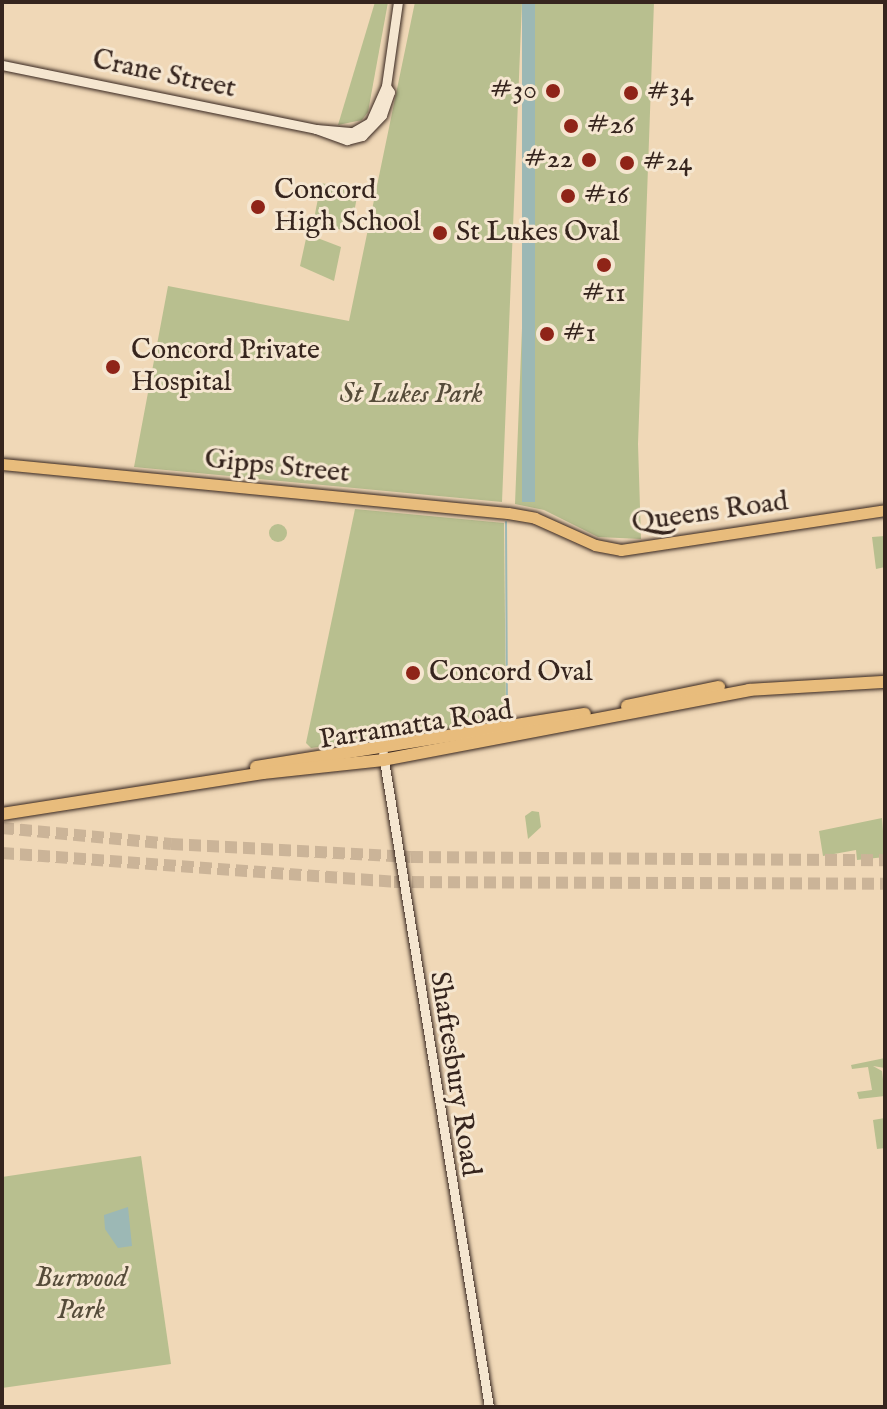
<!DOCTYPE html>
<html>
<head>
<meta charset="utf-8">
<style>
	body { margin:0 }
	#map { position:relative; width:887px; height:1409px; overflow:hidden; background:#f0d8b7; font-family:"IM FELL English",serif }
	div>[style] { position:absolute }
	[style*='--x'] { left:calc(var(--x)*1px); top:calc(var(--y)*1px); width:calc(var(--w)*1px); rotate:calc(var(--a)*1deg) }
	.green>* { inset:0; background:#b8bf8f; transform-origin:0 0 }
	.round { border-radius:50% }
	.water>* { inset:0; background:#9cb8b5; transform-origin:0 0 }
	.stream>* { height:2px; margin:-1px; padding:0 1px; transform-origin:1px; border-radius:1px; background:#9cb8b5 }
	.highway-tunnel>* { height:12px; margin-top:-6px; transform-origin:0; background:repeating-linear-gradient(90deg,#cbb498 0 12px,transparent 0 18px) }
	.roads { filter:drop-shadow(0 0 2px #36251e) drop-shadow(0 0 2px #36251e) }
	.secondary>* { height:9px; margin:-4.5px; padding:0 4.5px; transform-origin:4.5px; border-radius:4.5px; background:#f5e6d0 }
	.primary>* { height:11px; margin:-5.5px; padding:0 5.5px; transform-origin:5.5px; border-radius:5.5px; background:#e8bc7c }
	.highway>* { height:12px; margin:-6px; padding:0 6px; transform-origin:6px; border-radius:6px; background:#e8bc7c }
	.dots>* { width:22px; height:22px; translate:-50% -50%; box-sizing:border-box; border:4px solid #f5e6d0; border-radius:50% }
	span { translate:-50% -50%; white-space:nowrap; text-align:center; line-height:1.15; -webkit-text-stroke:6px #f5e6d0; paint-order:stroke }
	.street-label { font-size:28px; color:#36251e }
	.poi-label { font-size:28px; color:#36251e }
	.right { translate:-100% -50%; text-align:right }
	.left { translate:0 -50%; text-align:left }
	.park-label { font-size:28px; color:#564c3a; font-style:italic }
	.frame { position:absolute; inset:0; border:4px solid #36251e; pointer-events:none }
</style>
</head>
<body>
<div id="map">
	<div class="green">
		<div style="clip-path:polygon(375px 2px,388px 2px,368px 112px,362px 120px,338px 125px)"></div>
		<div style="clip-path:polygon(415px 2px,522px 2px,502px 502px,134px 467px,168px 286px,349px 321px)"></div>
		<div style="clip-path:polygon(535px 2px,654px 2px,638px 444px,641px 539px,598px 537px,544px 510px,515px 504px)"></div>
		<div style="left:321px;top:183px;width:38px;height:42px;rotate:11deg"></div>
		<div style="clip-path:polygon(307px 234px,341px 247px,334px 281px,300px 266px)"></div>
		<div style="clip-path:polygon(355px 509px,504px 523px,506px 720px,311px 748px,306px 743px)"></div>
		<div class="round" style="left:269px;top:524px;width:18px;height:18px"></div>
		<div style="clip-path:polygon(885px 536px,885px 567px,876px 569px,872px 537px)"></div>
		<div style="clip-path:polygon(532px 811px,539px 812px,541px 827px,528px 839px,525px 816px)"></div>
		<div style="clip-path:polygon(882px 818px,885px 857px,857px 860px,856px 850px,823px 856px,819px 831px)"></div>
		<div style="clip-path:polygon(885px 1058px,885px 1068px,873px 1066px,882px 1071px,885px 1096px,859px 1099px,857px 1092px,872px 1090px,868px 1067px,852px 1069px,851px 1065px)"></div>
		<div style="clip-path:polygon(885px 1118px,885px 1148px,877px 1149px,873px 1120px)"></div>
		<div style="clip-path:polygon(141px 1156px,171px 1364px,2px 1388px,2px 1177px)"></div>
	</div>
	<div class="water">
		<div style="left:522px;top:2px;width:13px;height:500px"></div>
		<div style="clip-path:polygon(128px 1207px,132px 1246px,118px 1248px,105px 1229px,104px 1215px)"></div>
	</div>
	<div class="stream">
		<div style="--x:506;--y:522;--w:196;--a:89.7"></div>
	</div>
	<div class="highway-tunnel">
		<div style="--x:2;--y:828;--w:170;--a:5.4"></div>
		<div style="--x:171;--y:844;--w:240;--a:3.1"></div>
		<div style="--x:411;--y:857;--w:474;--a:0.4"></div>
		<div style="--x:2;--y:853;--w:393;--a:4.2"></div>
		<div style="--x:394;--y:882;--w:491;--a:0.2"></div>
	</div>
	<div class="roads">
		<div class="secondary">
			<div style="--x:2;--y:65;--w:320;--a:11.5"></div>
			<div style="--x:316;--y:129;--w:37;--a:5"></div>
			<div style="--x:353;--y:132;--w:20;--a:-30"></div>
			<div style="--x:370;--y:122;--w:39;--a:-66"></div>
			<div style="--x:386;--y:86;--w:85;--a:-81.9"></div>
			<div style="--x:316;--y:129;--w:33;--a:20"></div>
			<div style="--x:347;--y:140;--w:16;--a:-15"></div>
			<div style="--x:362;--y:136;--w:29;--a:-46"></div>
			<div style="--x:382;--y:115;--w:24;--a:-71"></div>
			<div style="--x:390;--y:92;--w:7;--a:-124"></div>
			<div style="--x:383;--y:754;--w:662;--a:80.78"></div>
		</div>
		<div class="primary">
			<div style="--x:2;--y:464;--w:508;--a:5.53"></div>
			<div style="--x:508;--y:513;--w:27;--a:10"></div>
			<div style="--x:535;--y:518;--w:66;--a:24.2"></div>
			<div style="--x:595;--y:545;--w:26;--a:11"></div>
			<div style="--x:621;--y:550;--w:267;--a:-8.6"></div>
		</div>
		<div class="highway">
			<div style="--x:627;--y:706;--w:94;--a:-11.7"></div>
			<div style="--x:256;--y:767;--w:333;--a:-9.2"></div>
			<div style="--x:2;--y:814;--w:264;--a:-8.9"></div>
			<div style="--x:263;--y:773;--w:121;--a:-6.2"></div>
			<div style="--x:383;--y:760;--w:373;--a:-10.8"></div>
			<div style="--x:749;--y:690;--w:136;--a:-3.4"></div>
		</div>
	</div>
	<div class="dots">
		<div style="left:553px;top:91px;background:#8f2418"></div>
		<div style="left:631px;top:93px;background:#8f2418"></div>
		<div style="left:571px;top:126px;background:#8f2418"></div>
		<div style="left:589px;top:160px;background:#8f2418"></div>
		<div style="left:627px;top:163px;background:#8f2418"></div>
		<div style="left:568px;top:196px;background:#8f2418"></div>
		<div style="left:258px;top:207px;background:#8f2418"></div>
		<div style="left:440px;top:233px;background:#8f2418"></div>
		<div style="left:604px;top:265px;background:#8f2418"></div>
		<div style="left:547px;top:334px;background:#8f2418"></div>
		<div style="left:113px;top:367px;background:#8f2418"></div>
		<div style="left:413px;top:673px;background:#8f2418"></div>
	</div>
	<div class="street-label">
		<span style="left:164px;top:75px;rotate:12deg">Crane Street</span>
		<span style="left:277px;top:467px;rotate:6deg">Gipps Street</span>
		<span style="left:710px;top:513px;rotate:-8deg">Queens Road</span>
		<span style="left:416px;top:726px;rotate:-9deg">Parramatta Road</span>
		<span style="left:454px;top:1074px;rotate:81deg">Shaftesbury Road</span>
	</div>
	<div class="poi-label">
		<span class="right" style="left:537px;top:91px">#30</span>
		<span class="left" style="left:647px;top:93px">#34</span>
		<span class="left" style="left:587px;top:126px">#26</span>
		<span class="right" style="left:573px;top:160px">#22</span>
		<span class="left" style="left:643px;top:163px">#24</span>
		<span class="left" style="left:274px;top:207px">Concord<br>High School</span>
		<span class="left" style="left:584px;top:196px">#16</span>
		<span class="left" style="left:456px;top:233px">St Lukes Oval</span>
		<span style="left:604px;top:294px">#11</span>
		<span class="left" style="left:563px;top:334px">#1</span>
		<span class="left" style="left:131px;top:367px">Concord Private<br>Hospital</span>
		<span class="left" style="left:429px;top:673px">Concord Oval</span>
	</div>
	<div class="park-label">
		<span style="left:411px;top:395px">St Lukes Park</span>
		<span style="left:81px;top:1295px">Burwood<br>Park</span>
	</div>
	<div class="frame"></div>
</div>
</body>
</html>
